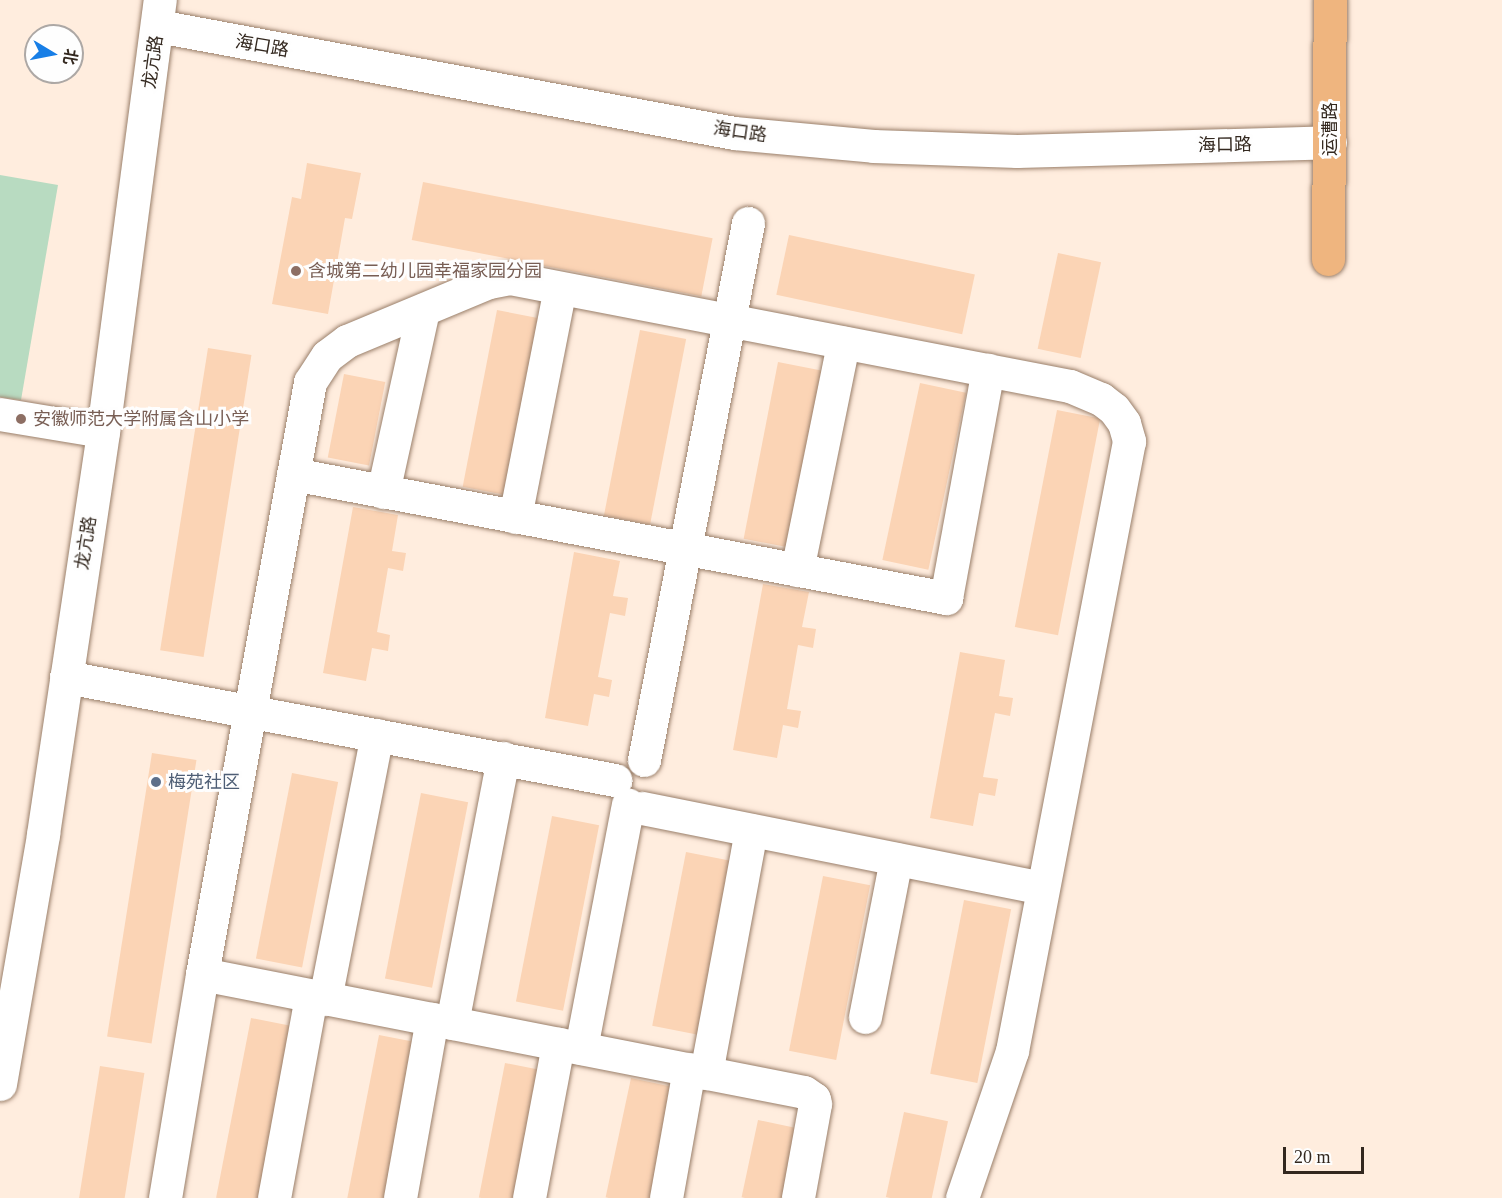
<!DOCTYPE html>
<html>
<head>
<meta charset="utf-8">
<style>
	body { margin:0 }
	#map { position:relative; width:1502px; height:1198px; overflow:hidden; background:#ffedde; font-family:"Times New Roman","Noto Sans SC",serif }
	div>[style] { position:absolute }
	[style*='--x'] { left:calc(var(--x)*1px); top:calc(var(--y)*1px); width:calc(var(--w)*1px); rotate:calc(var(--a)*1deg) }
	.green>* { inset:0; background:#b8dbc1 }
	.building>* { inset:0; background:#fbd4b5; transform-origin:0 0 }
	.roads { filter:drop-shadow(0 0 2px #9a7f6a) drop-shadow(0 0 2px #9a7f6a) }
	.minor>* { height:33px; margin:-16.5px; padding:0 16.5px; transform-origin:16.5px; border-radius:16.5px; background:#fff }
	.major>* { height:33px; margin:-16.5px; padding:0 16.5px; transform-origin:16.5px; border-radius:16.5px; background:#efb57f }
	.dots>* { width:16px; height:16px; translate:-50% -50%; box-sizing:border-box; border:3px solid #fefefe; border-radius:50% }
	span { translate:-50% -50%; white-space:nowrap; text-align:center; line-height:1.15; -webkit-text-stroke:6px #fefefe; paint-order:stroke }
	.street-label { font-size:18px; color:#33281f }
	.education-label { font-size:18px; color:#785e54 }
	.left { translate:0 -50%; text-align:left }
	.service-label { font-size:18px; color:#4e5e75 }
	.north { position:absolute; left:24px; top:24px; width:60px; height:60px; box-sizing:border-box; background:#fefefe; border:2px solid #ada8a5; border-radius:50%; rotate:100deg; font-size:16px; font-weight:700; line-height:24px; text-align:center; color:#33281f }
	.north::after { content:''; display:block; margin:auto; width:21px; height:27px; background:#177ee6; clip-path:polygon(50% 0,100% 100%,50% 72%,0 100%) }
	.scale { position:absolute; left:1283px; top:1147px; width:81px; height:27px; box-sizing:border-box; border:3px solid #33281f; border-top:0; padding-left:8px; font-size:18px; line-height:21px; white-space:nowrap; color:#33281f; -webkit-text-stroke:4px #fefefe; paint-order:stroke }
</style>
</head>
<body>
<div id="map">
	<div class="green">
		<div style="clip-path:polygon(0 175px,58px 185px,21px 400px,0 397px)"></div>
	</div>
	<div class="building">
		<div style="clip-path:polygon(307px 163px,361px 173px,352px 219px,345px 218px,328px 314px,272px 304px,292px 197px,301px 199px)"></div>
		<div style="left:423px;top:182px;width:295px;height:59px;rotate:11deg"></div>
		<div style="left:789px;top:235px;width:190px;height:61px;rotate:12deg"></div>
		<div style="left:1058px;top:253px;width:44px;height:98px;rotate:12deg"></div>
		<div style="left:497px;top:310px;width:48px;height:180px;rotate:11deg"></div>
		<div style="left:640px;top:330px;width:47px;height:189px;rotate:11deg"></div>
		<div style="left:208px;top:348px;width:44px;height:306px;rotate:9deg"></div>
		<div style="left:778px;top:362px;width:48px;height:180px;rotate:11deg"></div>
		<div style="left:344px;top:374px;width:42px;height:85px;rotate:11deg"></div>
		<div style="left:920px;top:383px;width:47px;height:181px;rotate:12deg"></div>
		<div style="left:1057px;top:410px;width:44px;height:221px;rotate:11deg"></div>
		<div style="clip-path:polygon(353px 507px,398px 515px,392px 551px,406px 553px,403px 571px,388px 568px,377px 632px,390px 635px,388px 651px,372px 648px,366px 681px,323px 673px)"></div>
		<div style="clip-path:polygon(574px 552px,620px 561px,613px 596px,628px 598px,625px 616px,610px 613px,598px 677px,612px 680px,609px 697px,594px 694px,588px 726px,545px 718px)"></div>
		<div style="clip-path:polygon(763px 584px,809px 592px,802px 627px,816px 629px,813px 648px,798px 645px,787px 709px,801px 711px,798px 728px,783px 725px,777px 758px,733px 750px)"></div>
		<div style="clip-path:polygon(960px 652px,1005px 660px,999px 696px,1013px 698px,1010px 716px,995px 713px,983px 777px,998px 779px,995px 796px,979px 793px,973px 826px,930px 818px)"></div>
		<div style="left:152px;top:753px;width:45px;height:287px;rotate:9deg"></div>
		<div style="left:292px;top:773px;width:47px;height:189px;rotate:11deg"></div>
		<div style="left:421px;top:793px;width:48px;height:189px;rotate:11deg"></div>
		<div style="left:552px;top:816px;width:48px;height:189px;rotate:11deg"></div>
		<div style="left:686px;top:852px;width:48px;height:177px;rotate:11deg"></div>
		<div style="left:823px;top:876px;width:48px;height:178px;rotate:11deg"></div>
		<div style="left:964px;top:900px;width:48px;height:177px;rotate:11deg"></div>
		<div style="left:251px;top:1018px;width:48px;height:183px;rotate:11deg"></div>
		<div style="left:379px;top:1035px;width:46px;height:166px;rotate:11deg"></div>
		<div style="left:505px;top:1063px;width:48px;height:137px;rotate:11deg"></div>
		<div style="left:100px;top:1066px;width:45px;height:134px;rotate:9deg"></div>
		<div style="left:631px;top:1078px;width:44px;height:122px;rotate:12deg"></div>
		<div style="left:904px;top:1112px;width:45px;height:87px;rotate:12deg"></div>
		<div style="left:758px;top:1120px;width:45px;height:79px;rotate:12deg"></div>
	</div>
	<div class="roads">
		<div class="minor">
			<div style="--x:158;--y:26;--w:586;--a:10.52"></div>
			<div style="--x:734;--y:133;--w:140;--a:5.3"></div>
			<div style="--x:873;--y:146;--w:144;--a:2"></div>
			<div style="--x:1017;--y:151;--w:313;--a:-1.6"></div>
			<div style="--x:0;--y:414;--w:104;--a:9.4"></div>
			<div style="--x:293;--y:474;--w:665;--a:10.75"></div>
			<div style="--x:946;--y:598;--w:232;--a:-79.6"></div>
			<div style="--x:383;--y:492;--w:186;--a:-77.6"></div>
			<div style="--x:515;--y:517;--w:233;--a:-78.9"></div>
			<div style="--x:797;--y:570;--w:232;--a:-78.5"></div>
			<div style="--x:66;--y:677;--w:559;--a:10.63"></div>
			<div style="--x:644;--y:760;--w:547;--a:-79.04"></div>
			<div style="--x:642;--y:808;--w:408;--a:11.3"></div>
			<div style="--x:202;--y:974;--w:613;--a:11.09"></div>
			<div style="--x:804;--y:1092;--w:12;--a:35"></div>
			<div style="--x:814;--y:1099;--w:5;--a:79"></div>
			<div style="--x:815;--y:1104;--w:96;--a:100.3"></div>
			<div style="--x:325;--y:999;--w:269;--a:-78.9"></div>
			<div style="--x:865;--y:1017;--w:161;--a:-78.9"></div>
			<div style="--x:452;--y:1023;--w:270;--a:-79.1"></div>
			<div style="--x:581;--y:1048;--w:248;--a:-79.1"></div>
			<div style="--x:706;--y:1073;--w:247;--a:-79.5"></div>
			<div style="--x:0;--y:1084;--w:254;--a:-80.2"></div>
			<div style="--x:43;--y:834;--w:407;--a:-81.5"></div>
			<div style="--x:103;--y:431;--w:435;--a:-82.5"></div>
			<div style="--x:165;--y:1198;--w:227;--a:-80.6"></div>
			<div style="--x:202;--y:974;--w:602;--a:-79.66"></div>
			<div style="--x:310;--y:382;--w:31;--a:-57"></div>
			<div style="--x:327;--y:356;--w:25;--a:-37"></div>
			<div style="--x:347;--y:341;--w:154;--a:-22.6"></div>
			<div style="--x:489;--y:282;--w:21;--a:-11"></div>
			<div style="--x:510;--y:278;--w:570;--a:10.92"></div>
			<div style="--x:1070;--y:386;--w:34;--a:23"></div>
			<div style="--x:1101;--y:399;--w:16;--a:38"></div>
			<div style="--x:1114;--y:409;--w:17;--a:54"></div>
			<div style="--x:1124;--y:423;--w:19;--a:74"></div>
			<div style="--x:1129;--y:441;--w:621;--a:100.86"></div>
			<div style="--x:1012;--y:1051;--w:155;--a:108.8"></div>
			<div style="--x:274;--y:1198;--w:205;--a:-79.6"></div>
			<div style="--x:400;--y:1198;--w:182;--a:-79.9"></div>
			<div style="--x:529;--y:1198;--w:157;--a:-79.3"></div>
			<div style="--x:666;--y:1198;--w:131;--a:-79.9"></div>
		</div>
		<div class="major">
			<div style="--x:1328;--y:259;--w:259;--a:-89.6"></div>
		</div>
	</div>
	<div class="dots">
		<div style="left:296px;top:271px;background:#8d6e63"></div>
		<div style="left:21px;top:419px;background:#8d6e63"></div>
		<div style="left:156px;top:782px;background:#5c6f8a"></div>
	</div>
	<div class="street-label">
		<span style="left:262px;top:46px;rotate:10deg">海口路</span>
		<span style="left:153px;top:62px;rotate:-82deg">龙亢路</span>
		<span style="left:1330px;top:129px;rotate:-90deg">运漕路</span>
		<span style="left:740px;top:132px;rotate:8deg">海口路</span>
		<span style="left:1225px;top:145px;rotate:-1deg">海口路</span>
		<span style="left:86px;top:543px;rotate:-81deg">龙亢路</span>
	</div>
	<div class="education-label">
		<span class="left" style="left:308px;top:271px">含城第二幼儿园幸福家园分园</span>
		<span class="left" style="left:33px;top:419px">安徽师范大学附属含山小学</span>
	</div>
	<div class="service-label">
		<span class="left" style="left:168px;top:782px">梅苑社区</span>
	</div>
	<div class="north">北</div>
	<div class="scale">20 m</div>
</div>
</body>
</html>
